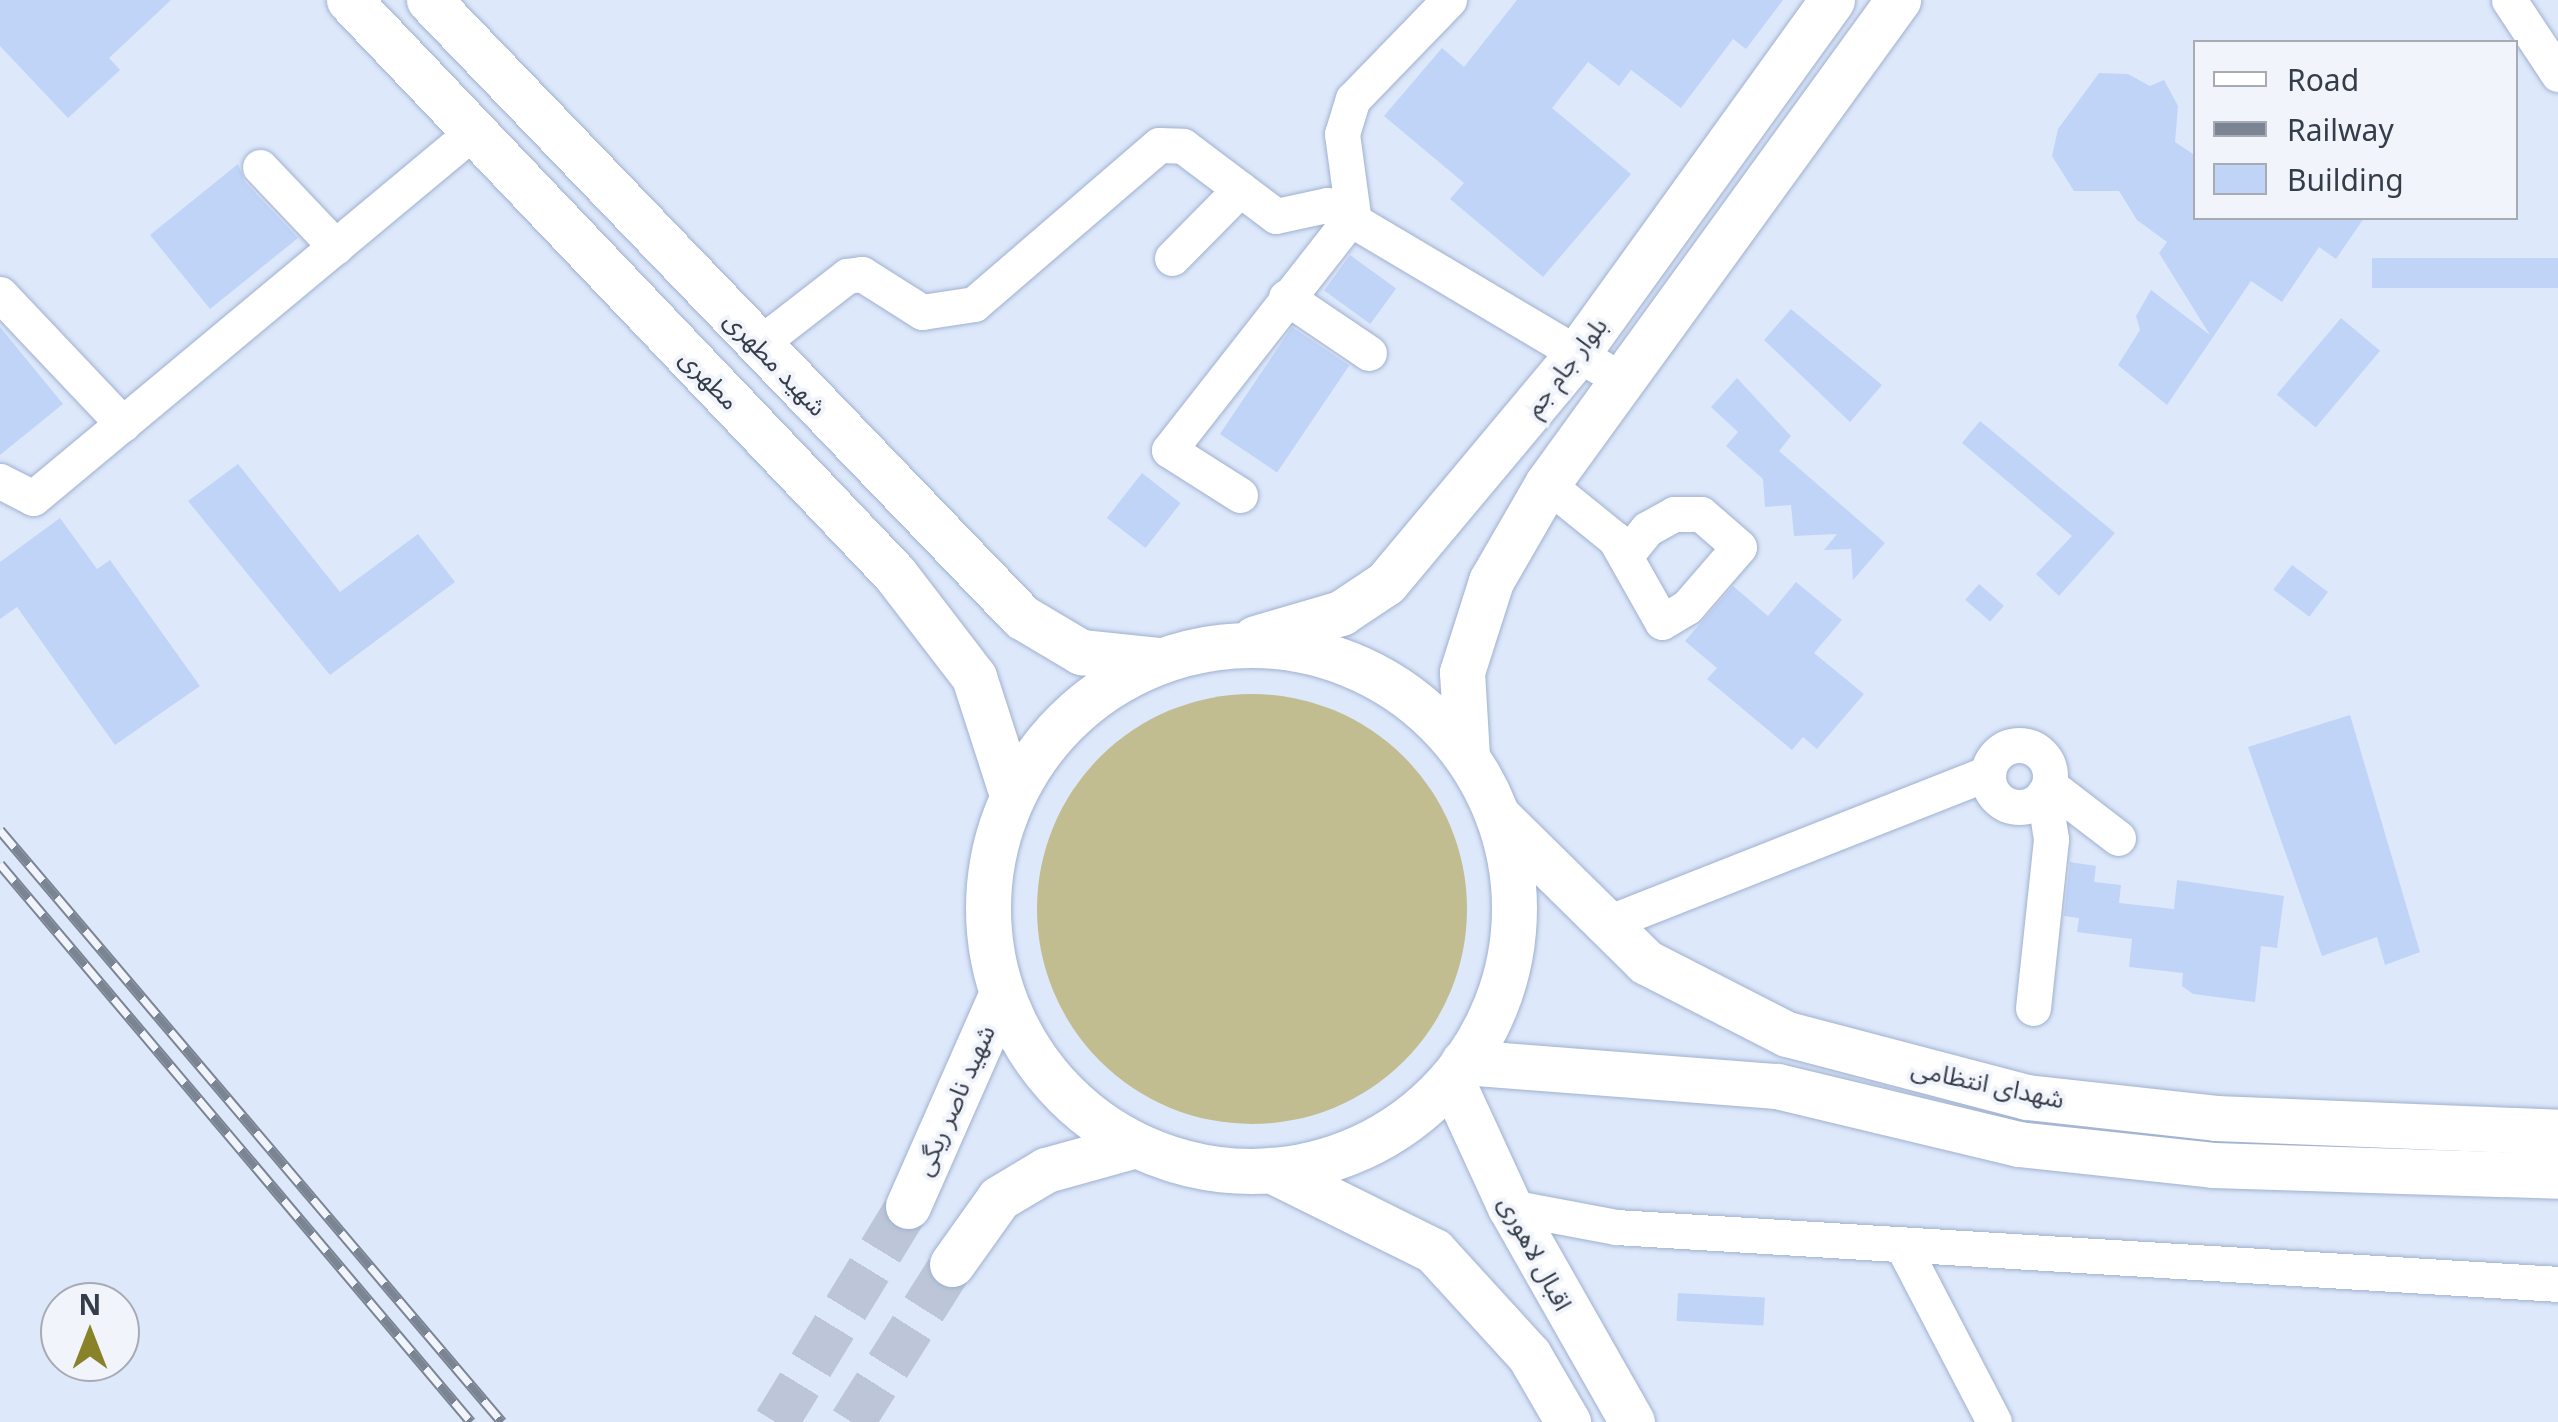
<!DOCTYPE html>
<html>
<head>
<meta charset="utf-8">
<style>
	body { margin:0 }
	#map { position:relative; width:2558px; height:1422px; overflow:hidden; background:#dde8fb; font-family:"Noto Sans","Noto Sans Arabic",sans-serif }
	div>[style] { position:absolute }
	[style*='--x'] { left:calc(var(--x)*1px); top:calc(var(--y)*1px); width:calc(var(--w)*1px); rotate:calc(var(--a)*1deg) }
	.green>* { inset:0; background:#c1bd90 }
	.round { border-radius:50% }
	.building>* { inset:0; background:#c0d4f8; transform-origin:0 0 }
	.major-tunnel>* { height:45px; margin-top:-22.5px; transform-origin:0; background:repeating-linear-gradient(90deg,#bcc6d8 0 45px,transparent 0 67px) }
	.roads { filter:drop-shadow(0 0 2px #a0b1cf) drop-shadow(0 0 2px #a0b1cf) }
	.minor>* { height:35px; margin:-17.5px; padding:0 17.5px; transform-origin:17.5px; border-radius:17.5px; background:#fff }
	.minor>.ring { margin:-17.5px; padding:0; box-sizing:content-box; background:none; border:35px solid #fff; border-radius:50% }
	.major>* { height:45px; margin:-22.5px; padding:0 22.5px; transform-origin:22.5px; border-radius:22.5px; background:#fff }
	.major>.ring { margin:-22.5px; padding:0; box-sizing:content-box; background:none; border:45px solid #fff; border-radius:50% }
	.rail>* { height:11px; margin-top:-5.5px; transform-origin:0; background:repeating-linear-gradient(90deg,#f1f5fb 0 22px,#7b8493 0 44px); box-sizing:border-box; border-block:2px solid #7b8493 }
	span { translate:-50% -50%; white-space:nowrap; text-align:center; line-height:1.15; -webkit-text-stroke:8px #f1f5fb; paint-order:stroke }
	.street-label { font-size:25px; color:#363d4a }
	.legend { position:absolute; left:2193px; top:40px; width:325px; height:180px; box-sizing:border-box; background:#f1f5fb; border:2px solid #a6abb4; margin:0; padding:12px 18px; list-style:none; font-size:30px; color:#363d4a }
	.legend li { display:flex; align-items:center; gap:20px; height:50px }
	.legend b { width:50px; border:2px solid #a6abb4 }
	.north { position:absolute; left:40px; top:1282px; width:100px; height:100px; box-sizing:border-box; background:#f1f5fb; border:2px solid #a6abb4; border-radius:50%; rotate:0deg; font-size:28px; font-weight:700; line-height:40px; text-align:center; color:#363d4a }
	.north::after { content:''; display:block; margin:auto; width:35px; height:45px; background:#8a8229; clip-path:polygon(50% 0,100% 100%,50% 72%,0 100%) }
</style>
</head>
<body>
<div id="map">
	<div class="green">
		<div class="round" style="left:1037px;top:694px;width:430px;height:430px"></div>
	</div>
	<div class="building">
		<div style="clip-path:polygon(0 0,171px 0,109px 58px,120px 70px,68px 118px,0 46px)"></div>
		<div style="clip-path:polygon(1517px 0,1783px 0,1746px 49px,1733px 39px,1681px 108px,1631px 70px,1619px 86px,1588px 62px,1552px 108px,1631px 174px,1543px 277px,1450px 199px,1464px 183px,1384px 116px,1442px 48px,1464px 67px)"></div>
		<div style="clip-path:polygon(2099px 73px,2128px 74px,2150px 86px,2164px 80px,2178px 106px,2175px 142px,2196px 156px,2196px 218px,2364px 218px,2336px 259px,2319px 247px,2282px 302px,2251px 281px,2167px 405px,2118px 365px,2140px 330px,2136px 316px,2151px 290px,2210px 335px,2159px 253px,2167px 242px,2137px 220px,2119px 191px,2074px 191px,2052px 156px,2058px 129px)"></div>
		<div style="clip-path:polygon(238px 164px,245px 182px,298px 238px,210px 309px,150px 235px)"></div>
		<div style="left:1350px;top:255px;width:57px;height:44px;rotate:36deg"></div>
		<div style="left:2558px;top:258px;width:30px;height:186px;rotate:90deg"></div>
		<div style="clip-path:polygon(1791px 309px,1882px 385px,1850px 422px,1764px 340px)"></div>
		<div style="left:2341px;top:318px;width:51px;height:100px;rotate:40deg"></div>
		<div style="clip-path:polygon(0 327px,63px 404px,0 455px)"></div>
		<div style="left:1292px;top:327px;width:69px;height:129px;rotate:34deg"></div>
		<div style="clip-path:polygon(1737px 378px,1791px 436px,1779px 451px,1885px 543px,1853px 580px,1851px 549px,1824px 550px,1837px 534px,1794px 536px,1791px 505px,1765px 507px,1763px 479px,1726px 446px,1738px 432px,1711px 407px)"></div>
		<div style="clip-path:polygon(1980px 421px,2115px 533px,2059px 596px,2036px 574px,2072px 536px,1962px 443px)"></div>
		<div style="clip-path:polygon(238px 464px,340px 592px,418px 534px,455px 582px,330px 675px,188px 501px)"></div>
		<div style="left:1142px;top:473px;width:49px;height:57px;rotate:38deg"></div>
		<div style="clip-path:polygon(60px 518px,97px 569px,110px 560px,200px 686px,115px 745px,17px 607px,0 619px,0 562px)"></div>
		<div style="left:2292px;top:565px;width:45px;height:31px;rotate:37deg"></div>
		<div style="clip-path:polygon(1796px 582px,1842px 620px,1814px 653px,1864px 694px,1817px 749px,1803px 737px,1792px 750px,1707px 679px,1717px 668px,1685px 641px,1733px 586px,1768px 616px)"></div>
		<div style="left:1979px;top:584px;width:33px;height:21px;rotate:41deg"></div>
		<div style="clip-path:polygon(2350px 715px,2420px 952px,2385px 965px,2377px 937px,2322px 956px,2248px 747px)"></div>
		<div style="clip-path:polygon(2070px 862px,2096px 866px,2094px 882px,2121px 885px,2119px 903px,2174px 909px,2177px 880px,2284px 896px,2277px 948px,2261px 946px,2255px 1002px,2193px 994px,2182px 986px,2183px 973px,2129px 967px,2132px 939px,2077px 932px,2079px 918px,2064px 916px)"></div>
		<div style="left:1678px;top:1293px;width:87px;height:28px;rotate:3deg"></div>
	</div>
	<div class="major-tunnel">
		<div style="--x:776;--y:1422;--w:253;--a:-58.6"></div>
		<div style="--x:852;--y:1422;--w:187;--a:-57.7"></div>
	</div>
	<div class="roads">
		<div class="minor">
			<div style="--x:2509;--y:0;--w:89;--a:56.5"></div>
			<div style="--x:260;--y:167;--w:110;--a:46.5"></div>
			<div style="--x:1172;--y:258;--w:97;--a:-45.4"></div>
			<div style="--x:1240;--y:189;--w:45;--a:36.9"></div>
			<div style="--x:1276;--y:216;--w:52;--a:-12.2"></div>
			<div style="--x:1327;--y:205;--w:344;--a:30.7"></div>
			<div style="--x:0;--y:294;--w:179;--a:46.6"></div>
			<div style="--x:1286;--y:297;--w:100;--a:34"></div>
			<div style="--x:758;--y:345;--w:113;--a:-37.8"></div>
			<div style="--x:847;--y:276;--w:15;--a:-8"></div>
			<div style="--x:862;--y:274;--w:71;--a:32.3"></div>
			<div style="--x:922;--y:312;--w:53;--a:-8.7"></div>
			<div style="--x:974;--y:304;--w:244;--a:-40.7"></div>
			<div style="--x:1159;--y:145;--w:24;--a:2"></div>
			<div style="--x:1183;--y:146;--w:71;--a:37"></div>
			<div style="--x:0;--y:481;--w:37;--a:27"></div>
			<div style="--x:33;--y:498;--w:574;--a:-39.77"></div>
			<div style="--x:1547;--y:484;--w:87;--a:39"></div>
			<div style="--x:1615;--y:539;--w:95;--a:60.5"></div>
			<div style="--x:1662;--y:622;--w:29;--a:-31"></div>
			<div style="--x:1687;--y:607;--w:79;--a:-49.1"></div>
			<div style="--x:1739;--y:547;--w:50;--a:-139"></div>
			<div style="--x:1701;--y:514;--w:27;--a:180"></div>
			<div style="--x:1674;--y:514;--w:31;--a:151"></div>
			<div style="--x:1647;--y:529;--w:32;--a:129"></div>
			<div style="--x:1240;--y:495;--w:84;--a:-147.6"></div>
			<div style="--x:1169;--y:450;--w:298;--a:-51.9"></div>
			<div style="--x:1353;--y:215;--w:82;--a:-97.7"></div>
			<div style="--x:1342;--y:134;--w:37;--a:-73"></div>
			<div style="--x:1353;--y:99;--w:138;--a:-45.9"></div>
			<div class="ring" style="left:1988px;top:745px;width:27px;height:27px"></div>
			<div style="--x:2049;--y:785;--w:87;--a:37.5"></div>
			<div style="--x:1602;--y:925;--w:415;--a:-21.5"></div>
			<div style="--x:2033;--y:1008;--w:170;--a:-83.9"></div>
			<div style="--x:2051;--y:839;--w:46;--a:-98.8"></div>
			<div style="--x:1510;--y:1207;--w:108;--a:10.7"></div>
			<div style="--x:1616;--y:1227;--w:944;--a:3.46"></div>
			<div style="--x:1902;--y:1245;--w:199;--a:62.5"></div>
		</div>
		<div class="major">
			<div style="--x:349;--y:0;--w:792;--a:46.43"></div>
			<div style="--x:895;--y:574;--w:130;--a:52.5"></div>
			<div style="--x:974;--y:677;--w:124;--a:72.1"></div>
			<div style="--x:429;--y:0;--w:856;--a:46.14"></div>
			<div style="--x:1022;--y:617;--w:69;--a:30.7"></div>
			<div style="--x:1081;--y:652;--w:77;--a:5.9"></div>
			<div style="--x:1255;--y:638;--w:90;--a:-16.2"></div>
			<div style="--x:1341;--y:613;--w:54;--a:-33.7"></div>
			<div style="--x:1386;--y:583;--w:288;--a:-50.1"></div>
			<div style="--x:1571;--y:362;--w:446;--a:-54.2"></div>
			<div class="ring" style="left:988px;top:645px;width:481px;height:481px"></div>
			<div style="--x:1467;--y:756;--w:84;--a:-93.4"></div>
			<div style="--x:1462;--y:672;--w:96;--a:-72.3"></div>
			<div style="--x:1491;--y:581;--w:112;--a:-60"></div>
			<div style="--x:1547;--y:484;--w:598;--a:-54.05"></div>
			<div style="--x:1501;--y:819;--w:204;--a:44.6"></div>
			<div style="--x:1646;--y:962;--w:158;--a:27.1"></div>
			<div style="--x:1787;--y:1034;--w:248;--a:14.7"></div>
			<div style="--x:2027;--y:1097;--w:190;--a:6.3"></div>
			<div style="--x:2216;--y:1118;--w:342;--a:2.3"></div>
			<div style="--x:1463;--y:1062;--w:315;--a:4.4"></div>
			<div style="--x:1777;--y:1086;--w:248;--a:13.5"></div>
			<div style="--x:2018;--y:1144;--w:196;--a:6.1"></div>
			<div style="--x:2213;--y:1165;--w:345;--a:1.8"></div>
			<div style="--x:1451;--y:1079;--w:141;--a:65.3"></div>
			<div style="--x:1510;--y:1207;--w:247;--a:60.4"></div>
			<div style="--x:1271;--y:1170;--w:182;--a:26.4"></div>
			<div style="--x:1434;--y:1251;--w:141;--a:47.6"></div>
			<div style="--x:1529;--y:1355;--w:78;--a:59.8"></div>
			<div style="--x:908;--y:1206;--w:231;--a:-66.2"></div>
			<div style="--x:952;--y:1264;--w:81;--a:-54.5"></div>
			<div style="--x:999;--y:1198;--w:55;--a:-30.8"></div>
			<div style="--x:1046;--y:1170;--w:93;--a:-15.5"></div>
		</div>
	</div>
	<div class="rail">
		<div style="--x:0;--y:830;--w:776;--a:49.7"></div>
		<div style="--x:0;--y:864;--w:730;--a:49.83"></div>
	</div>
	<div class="street-label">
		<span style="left:776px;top:363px;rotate:46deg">شهید مطهری</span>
		<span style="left:1565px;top:366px;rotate:-52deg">بلوار جام جم</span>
		<span style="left:710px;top:379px;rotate:46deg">مطهری</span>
		<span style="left:1988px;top:1083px;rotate:12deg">شهدای انتظامی</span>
		<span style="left:954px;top:1100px;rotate:-66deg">شهید ناصر ریگی</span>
		<span style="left:1536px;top:1253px;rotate:62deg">اقبال لاهوری</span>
	</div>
	<ul class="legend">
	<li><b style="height:12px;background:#fff"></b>Road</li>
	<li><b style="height:12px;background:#7b8493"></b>Railway</li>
	<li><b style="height:28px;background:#c0d4f8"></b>Building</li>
	</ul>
	<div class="north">N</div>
</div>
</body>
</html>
